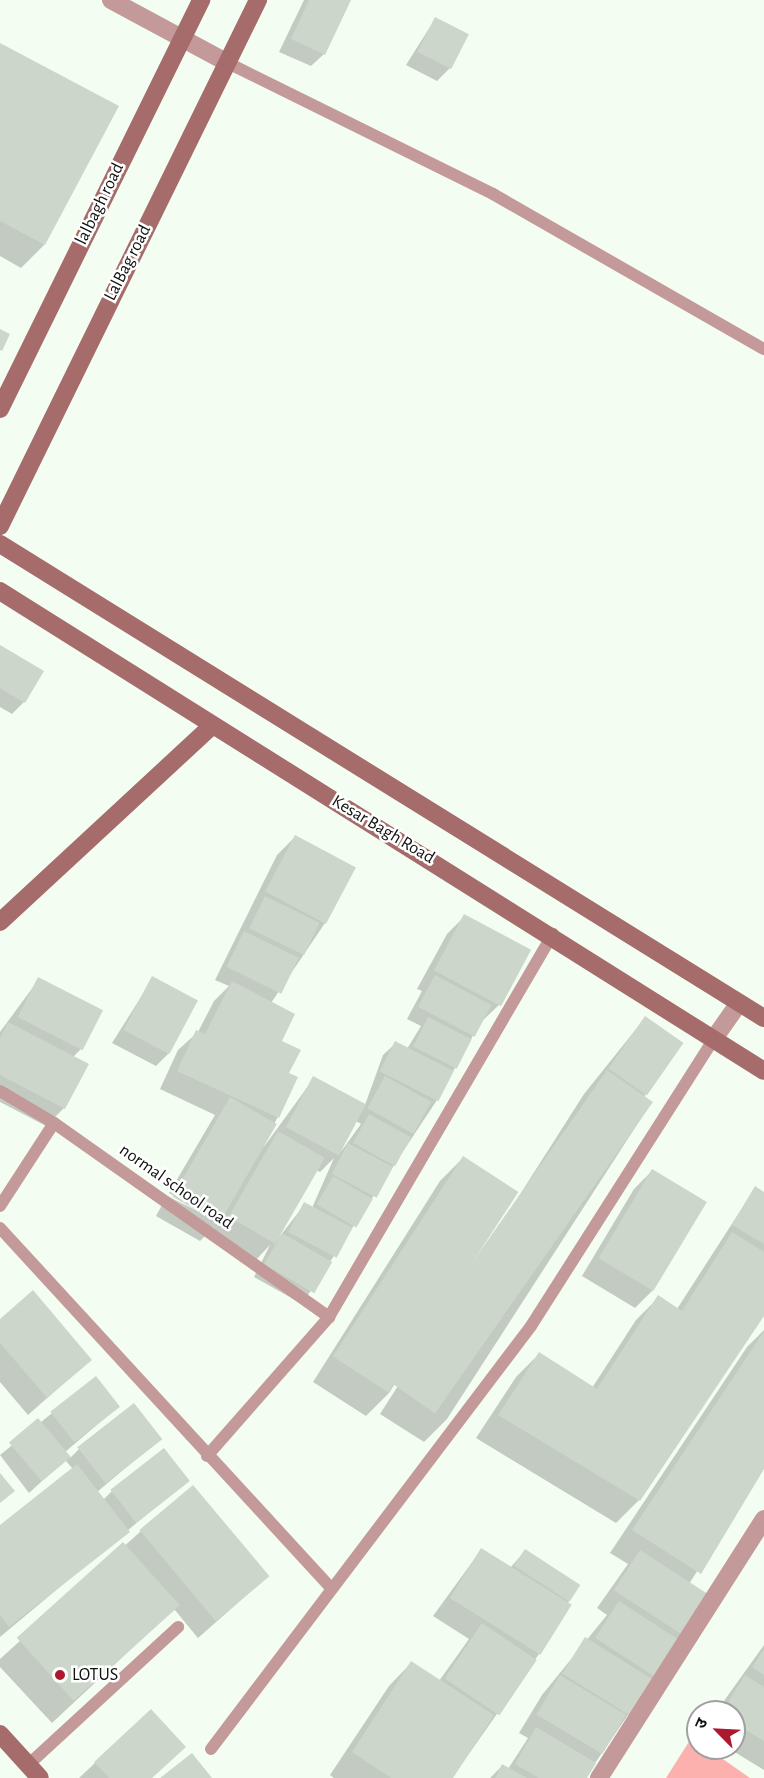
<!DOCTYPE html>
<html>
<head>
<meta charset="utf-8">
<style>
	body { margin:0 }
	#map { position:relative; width:764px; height:1778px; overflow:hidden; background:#f3fdf2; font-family:"Alegreya Sans","Noto Sans Devanagari",sans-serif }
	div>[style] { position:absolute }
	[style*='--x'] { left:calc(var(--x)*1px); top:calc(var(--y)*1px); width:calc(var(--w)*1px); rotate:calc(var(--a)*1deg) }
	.green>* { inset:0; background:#fcb1af }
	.shadow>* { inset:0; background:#0003 }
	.building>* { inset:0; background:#cdd6cb; transform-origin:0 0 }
	.lane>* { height:12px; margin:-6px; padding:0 6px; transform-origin:6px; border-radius:6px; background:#c39a99 }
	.street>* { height:18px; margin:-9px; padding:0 9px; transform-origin:9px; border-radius:9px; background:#c39a99 }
	.secondary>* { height:18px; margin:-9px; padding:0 9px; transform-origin:9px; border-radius:9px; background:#a56c6b }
	.dots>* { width:16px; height:16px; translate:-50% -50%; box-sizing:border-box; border:3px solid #fff; border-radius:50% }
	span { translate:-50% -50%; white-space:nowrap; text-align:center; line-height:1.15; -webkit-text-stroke:5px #fff; paint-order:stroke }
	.street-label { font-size:18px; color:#0f120f }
	.poi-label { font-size:18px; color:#0f120f }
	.left { translate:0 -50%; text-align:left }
	.north { position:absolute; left:686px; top:1700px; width:60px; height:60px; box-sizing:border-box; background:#fff; border:2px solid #9fa09f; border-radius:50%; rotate:294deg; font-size:16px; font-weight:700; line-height:24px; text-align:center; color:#0f120f }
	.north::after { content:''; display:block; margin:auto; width:21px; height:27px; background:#ad182e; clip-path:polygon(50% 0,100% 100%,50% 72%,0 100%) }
</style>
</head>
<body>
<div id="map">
	<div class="green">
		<div style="clip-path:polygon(692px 1737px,698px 1748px,707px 1748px,750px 1778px,666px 1778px)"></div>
	</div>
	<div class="shadow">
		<div style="clip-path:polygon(304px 0,347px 0,324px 54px,311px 66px,279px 52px)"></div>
		<div style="clip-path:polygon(435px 19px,450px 68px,437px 81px,406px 65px)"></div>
		<div style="clip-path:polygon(0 45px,117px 107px,44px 245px,21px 268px,0 256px)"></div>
		<div style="clip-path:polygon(0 647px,24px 702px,12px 714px,0 707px)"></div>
		<div style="clip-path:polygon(evenodd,295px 837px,325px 923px,271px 1003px,287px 1074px,296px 1078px,263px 1148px,314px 1078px,365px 1105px,383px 1055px,396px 1043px,407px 1049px,421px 1026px,407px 1019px,422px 991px,417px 989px,447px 934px,465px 916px,499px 1005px,480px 1023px,437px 1100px,302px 1304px,254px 1277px,270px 1245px,255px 1261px,211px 1235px,214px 1227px,200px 1241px,156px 1216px,167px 1196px,216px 1220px,169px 1193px,215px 1115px,160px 1089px,178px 1050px,198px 1032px,214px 1001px,229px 986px,215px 980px,277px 855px,295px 837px,356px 1121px,361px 1124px,340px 1153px,356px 1121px,295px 837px,334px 1158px,312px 1208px,305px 1204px,273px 1245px,316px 1170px,320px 1172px,334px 1158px)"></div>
		<div style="clip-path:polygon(153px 978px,168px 1054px,156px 1066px,112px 1043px)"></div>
		<div style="clip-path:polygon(39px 979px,81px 1049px,73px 1057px,64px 1108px,46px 1126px,0 1102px,0 1032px)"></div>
		<div style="clip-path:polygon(645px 1018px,645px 1098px,651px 1103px,447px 1419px,424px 1442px,380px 1414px,584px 1094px)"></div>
		<div style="clip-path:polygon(463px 1158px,516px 1192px,389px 1393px,366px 1416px,313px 1382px,440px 1181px)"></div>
		<div style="clip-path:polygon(652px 1171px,705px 1203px,653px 1290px,635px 1308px,582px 1276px,634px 1189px)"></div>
		<div style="clip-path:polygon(755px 1188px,764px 1193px,764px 1313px,639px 1500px,616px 1523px,476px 1438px,516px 1377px,539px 1354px,592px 1388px,636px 1320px,659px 1297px,677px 1309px)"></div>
		<div style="clip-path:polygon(0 1321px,90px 1360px,28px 1415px,0 1382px)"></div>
		<div style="clip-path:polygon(764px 1330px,764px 1466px,689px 1584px,708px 1597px,585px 1778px,490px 1778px,502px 1766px,508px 1769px,528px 1738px,519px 1733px,542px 1695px,607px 1615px,597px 1608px,628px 1564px,610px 1553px,747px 1347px)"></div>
		<div style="clip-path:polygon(118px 1407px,65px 1452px,70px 1458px,79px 1449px,160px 1439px,97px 1492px,103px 1500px,112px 1491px,188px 1480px,0 1637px,0 1527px,73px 1469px,65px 1460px,29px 1493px,0 1455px,51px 1414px)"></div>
		<div style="clip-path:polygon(141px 1531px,268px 1576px,198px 1638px,174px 1609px,52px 1723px,0 1667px,0 1659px)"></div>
		<div style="clip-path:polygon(481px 1550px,510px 1568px,525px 1551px,578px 1585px,539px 1654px,452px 1778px,334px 1778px,330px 1775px,389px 1686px,411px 1663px,439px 1681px,469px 1639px,433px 1616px)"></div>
		<div style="clip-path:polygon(764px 1645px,764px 1770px,728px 1748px,734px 1748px,734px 1712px,716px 1712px)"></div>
		<div style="clip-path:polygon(151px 1711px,151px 1778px,79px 1778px,95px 1763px)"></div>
	</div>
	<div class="building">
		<div style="clip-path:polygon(309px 0,351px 0,325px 55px,291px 39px)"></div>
		<div style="left:435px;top:17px;width:38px;height:39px;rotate:27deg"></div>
		<div style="clip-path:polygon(0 43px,119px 106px,45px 245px,0 221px)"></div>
		<div style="clip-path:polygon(0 329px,10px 334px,2px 351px,0 350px)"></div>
		<div style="clip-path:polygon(0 645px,44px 671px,25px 703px,0 688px)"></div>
		<div style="left:295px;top:835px;width:69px;height:64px;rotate:28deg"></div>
		<div style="left:265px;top:896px;width:61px;height:36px;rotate:26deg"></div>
		<div style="left:464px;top:914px;width:76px;height:64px;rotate:28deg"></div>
		<div style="left:244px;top:931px;width:61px;height:40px;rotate:26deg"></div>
		<div style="left:435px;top:975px;width:64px;height:36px;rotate:28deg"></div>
		<div style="left:152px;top:976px;width:52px;height:61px;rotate:28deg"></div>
		<div style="left:38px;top:977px;width:73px;height:45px;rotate:27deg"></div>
		<div style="clip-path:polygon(232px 981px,295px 1014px,282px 1041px,301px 1050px,289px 1073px,298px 1077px,279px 1118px,177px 1071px,196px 1030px,205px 1034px)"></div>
		<div style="left:645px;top:1016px;width:47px;height:64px;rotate:35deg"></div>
		<div style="left:428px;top:1017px;width:49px;height:33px;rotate:27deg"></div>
		<div style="clip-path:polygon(8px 1022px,89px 1064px,65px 1109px,0 1075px,0 1038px)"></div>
		<div style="left:395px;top:1041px;width:66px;height:34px;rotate:27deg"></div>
		<div style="left:607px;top:1070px;width:56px;height:380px;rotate:35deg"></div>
		<div style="left:313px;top:1076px;width:60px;height:58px;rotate:28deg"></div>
		<div style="left:385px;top:1076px;width:53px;height:37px;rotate:29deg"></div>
		<div style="left:230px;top:1097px;width:54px;height:115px;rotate:30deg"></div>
		<div style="left:369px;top:1114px;width:48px;height:33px;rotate:29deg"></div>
		<div style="left:278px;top:1131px;width:54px;height:99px;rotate:30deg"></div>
		<div style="left:348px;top:1143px;width:51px;height:35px;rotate:28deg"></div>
		<div style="left:463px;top:1156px;width:66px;height:239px;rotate:33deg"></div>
		<div style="left:652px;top:1169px;width:64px;height:104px;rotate:31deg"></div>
		<div style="left:333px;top:1176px;width:46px;height:33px;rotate:30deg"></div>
		<div style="clip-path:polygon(755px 1186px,764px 1192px,764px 1244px,732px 1225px)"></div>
		<div style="left:304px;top:1202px;width:55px;height:34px;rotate:28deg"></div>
		<div style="clip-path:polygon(732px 1232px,764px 1252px,764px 1316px,640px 1501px,498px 1415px,539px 1352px,597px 1389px,658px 1295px,682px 1311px)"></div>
		<div style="left:282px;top:1233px;width:58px;height:36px;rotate:30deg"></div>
		<div style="clip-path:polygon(33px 1290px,92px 1360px,47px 1398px,0 1343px,0 1319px)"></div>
		<div style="clip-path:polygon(764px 1331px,764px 1469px,701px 1574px,632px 1530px)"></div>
		<div style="left:96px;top:1376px;width:39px;height:58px;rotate:52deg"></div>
		<div style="left:134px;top:1403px;width:46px;height:72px;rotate:52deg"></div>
		<div style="left:38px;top:1418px;width:51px;height:38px;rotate:50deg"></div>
		<div style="left:164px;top:1448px;width:42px;height:68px;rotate:52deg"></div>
		<div style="clip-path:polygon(77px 1464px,130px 1532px,9px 1627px,0 1615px,0 1525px)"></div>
		<div style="clip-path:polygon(0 1473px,15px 1491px,0 1503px)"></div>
		<div style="left:193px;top:1485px;width:119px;height:70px;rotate:50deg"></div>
		<div style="left:123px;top:1542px;width:85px;height:143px;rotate:48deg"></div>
		<div style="left:481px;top:1548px;width:107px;height:59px;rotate:32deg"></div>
		<div style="left:525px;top:1549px;width:66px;height:20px;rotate:33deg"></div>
		<div style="left:640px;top:1550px;width:84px;height:48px;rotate:33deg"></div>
		<div style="left:619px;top:1601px;width:75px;height:44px;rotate:33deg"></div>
		<div style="left:482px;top:1623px;width:66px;height:67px;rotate:34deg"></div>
		<div style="left:585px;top:1637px;width:80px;height:43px;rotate:32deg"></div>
		<div style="clip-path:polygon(764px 1649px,764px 1675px,752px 1667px)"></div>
		<div style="clip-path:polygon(411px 1661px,494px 1715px,453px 1778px,391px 1778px,352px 1752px)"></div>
		<div style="left:560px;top:1675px;width:77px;height:46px;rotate:31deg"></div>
		<div style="clip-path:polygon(745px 1675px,764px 1687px,764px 1741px,734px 1723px,734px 1712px,722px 1712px)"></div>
		<div style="clip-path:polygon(151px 1709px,186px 1747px,152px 1778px,109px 1778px,94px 1762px)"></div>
		<div style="clip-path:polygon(536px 1727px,596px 1763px,587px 1778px,539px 1778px,515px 1764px)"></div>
		<div style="clip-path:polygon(192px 1753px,212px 1778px,160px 1778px)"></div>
		<div style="clip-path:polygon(502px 1764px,527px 1778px,495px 1778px)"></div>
	</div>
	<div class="lane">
		<div style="--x:228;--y:63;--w:296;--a:26.3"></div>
		<div style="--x:493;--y:194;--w:312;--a:29.8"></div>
		<div style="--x:0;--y:1091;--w:63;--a:30.7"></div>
		<div style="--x:54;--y:1123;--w:337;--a:35.2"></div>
		<div style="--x:0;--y:1206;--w:99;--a:-57"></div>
		<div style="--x:0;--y:1228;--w:489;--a:47.4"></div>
		<div style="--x:207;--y:1456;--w:185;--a:-48.7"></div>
		<div style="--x:329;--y:1317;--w:444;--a:-59.7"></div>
		<div style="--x:211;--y:1749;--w:530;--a:-52.89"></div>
		<div style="--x:531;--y:1326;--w:339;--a:-57.5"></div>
		<div style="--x:28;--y:1765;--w:204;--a:-42.6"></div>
	</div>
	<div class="street">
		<div style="--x:111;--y:0;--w:133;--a:28.3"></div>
		<div style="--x:713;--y:1040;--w:45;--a:-54.9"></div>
		<div style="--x:599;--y:1778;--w:307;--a:-57.5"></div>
	</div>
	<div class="secondary">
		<div style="--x:0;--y:409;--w:456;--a:-63.8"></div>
		<div style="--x:0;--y:526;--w:586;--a:-63.87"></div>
		<div style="--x:0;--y:544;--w:899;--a:31.82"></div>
		<div style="--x:0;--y:591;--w:902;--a:32.14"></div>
		<div style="--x:0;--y:922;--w:289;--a:-42.8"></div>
		<div style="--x:0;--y:1734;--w:59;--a:47.7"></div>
	</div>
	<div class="dots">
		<div style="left:60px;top:1675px;background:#ad182e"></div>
	</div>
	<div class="street-label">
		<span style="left:100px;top:204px;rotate:-64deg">lalbagh road</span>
		<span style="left:128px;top:263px;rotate:-63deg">LalBag road</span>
		<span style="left:383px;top:830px;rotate:31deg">Kesar Bagh Road</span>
		<span style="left:176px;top:1187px;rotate:35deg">normal school road</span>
	</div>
	<div class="poi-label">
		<span class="left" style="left:72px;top:1675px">LOTUS</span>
	</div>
	<div class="north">उ</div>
</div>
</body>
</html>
